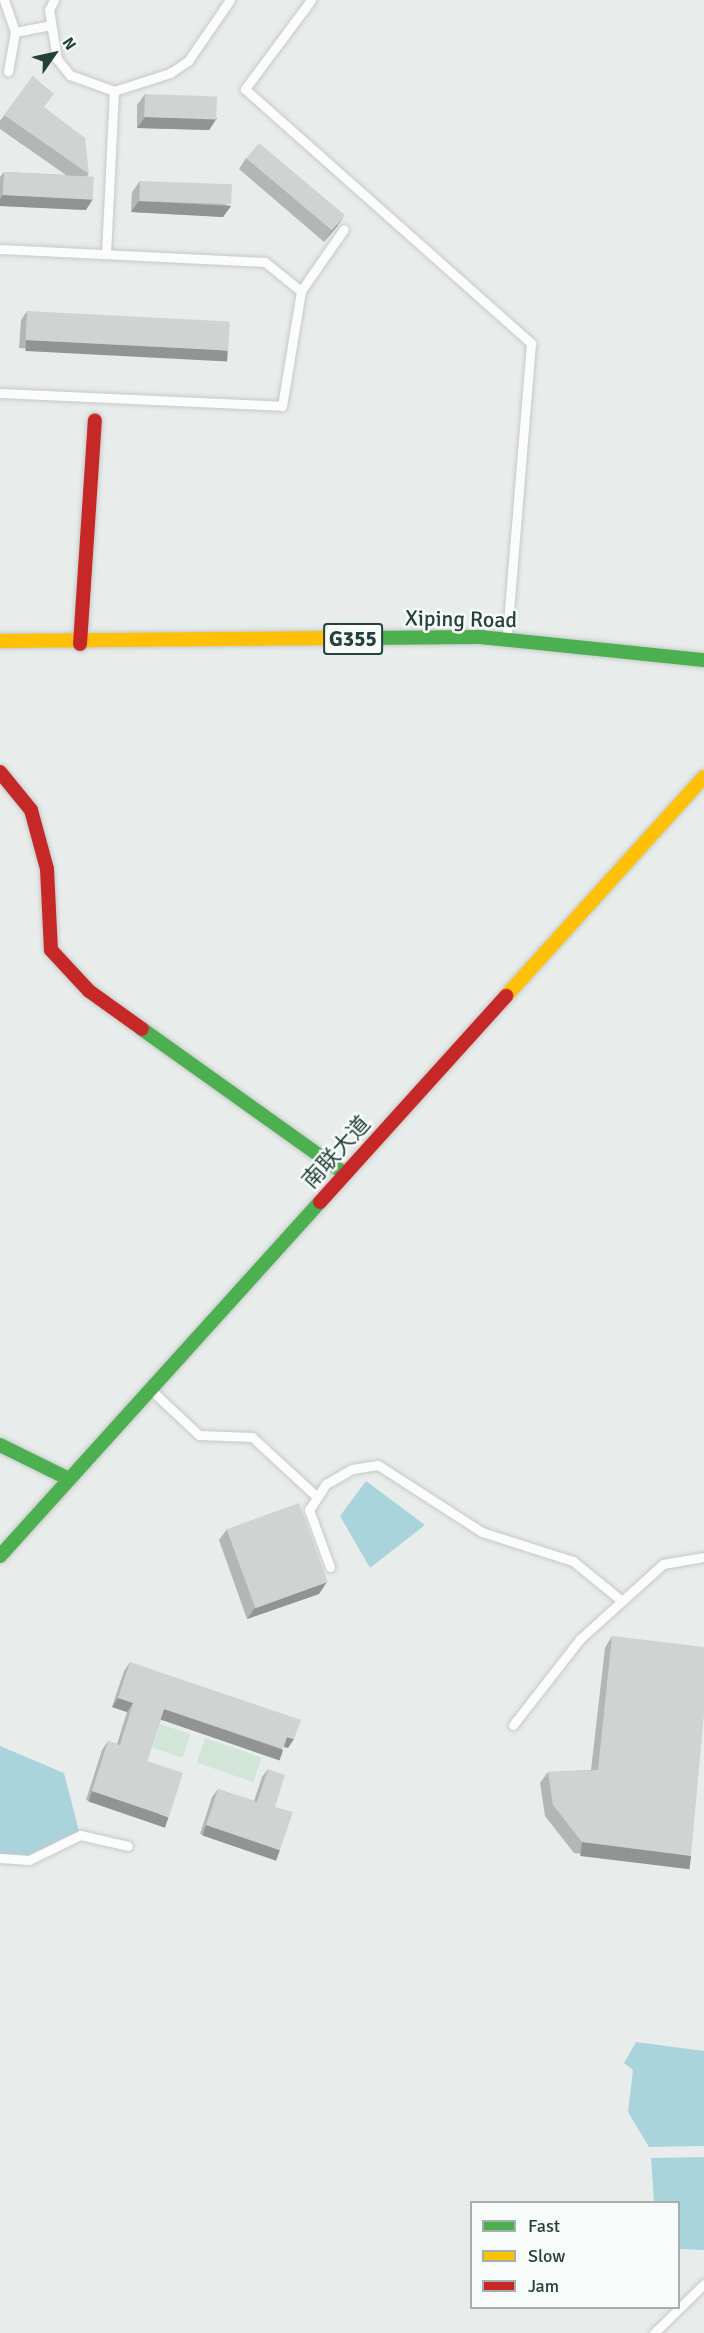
<!DOCTYPE html>
<html>
<head>
<meta charset="utf-8">
<style>
	body { margin:0 }
	#map { position:relative; width:704px; height:2333px; overflow:hidden; background:#e8edeb; font-family:Signika,"Noto Sans SC",sans-serif }
	div>[style] { position:absolute }
	[style*='--x'] { left:calc(var(--x)*1px); top:calc(var(--y)*1px); width:calc(var(--w)*1px); rotate:calc(var(--a)*1deg) }
	.green>* { inset:0; background:#d1e6d8; transform-origin:0 0 }
	.water>* { inset:0; background:#a9d4db }
	.roads { filter:drop-shadow(0 0 2px #c5cac8) drop-shadow(0 0 2px #c5cac8) }
	.lane>* { height:9px; margin:-4.5px; padding:0 4.5px; transform-origin:4.5px; border-radius:4.5px; background:#fcfcfc }
	.fast>* { height:14px; margin:-7px; padding:0 7px; transform-origin:7px; border-radius:7px; background:#4caf50 }
	.slow>* { height:14px; margin:-7px; padding:0 7px; transform-origin:7px; border-radius:7px; background:#ffc107 }
	.jam>* { height:14px; margin:-7px; padding:0 7px; transform-origin:7px; border-radius:7px; background:#c62828 }
	.wall>* { inset:0; background:#b2b6b5 }
	.shaded-wall>* { inset:0; background:#919493; transform-origin:0 0 }
	.building>* { inset:0; background:#cfd4d2; transform-origin:0 0 }
	span { translate:-50% -50%; white-space:nowrap; text-align:center; line-height:1.15; -webkit-text-stroke:5px #f7fbf9; paint-order:stroke }
	.shield-label span { padding:2px 4px; background:#f7fbf9; border:2px solid; border-radius:4px; -webkit-text-stroke-width:0 }
	.shield-label { font-size:21px; color:#24423a; font-weight:700 }
	.street-label { font-size:22px; color:#24423a }
	.legend { position:absolute; left:470px; top:2201px; width:210px; height:108px; box-sizing:border-box; background:#f7fbf9; border:2px solid #a3b1ad; margin:0; padding:8px 10px; list-style:none; font-size:18px; color:#24423a }
	.legend li { display:flex; align-items:center; gap:12px; height:30px }
	.legend b { width:30px; border:2px solid #a3b1ad }
	.north { position:absolute; left:24px; top:24px; width:60px; height:60px; -webkit-text-stroke:4px #f7fbf9; paint-order:stroke; rotate:56deg; font-size:16px; font-weight:700; line-height:24px; text-align:center; color:#24423a }
	.north::after { content:''; display:block; margin:auto; width:21px; height:27px; background:#24423a; clip-path:polygon(50% 0,100% 100%,50% 72%,0 100%) }
</style>
</head>
<body>
<div id="map">
	<div class="green">
		<div style="left:160px;top:1724px;width:32px;height:25px;rotate:18deg"></div>
		<div style="left:205px;top:1738px;width:60px;height:26px;rotate:19deg"></div>
	</div>
	<div class="water">
		<div style="clip-path:polygon(366px 1481px,425px 1525px,370px 1568px,340px 1516px)"></div>
		<div style="clip-path:polygon(0 1746px,64px 1773px,80px 1835px,27px 1860px,0 1854px)"></div>
		<div style="clip-path:polygon(636px 2042px,704px 2051px,704px 2146px,649px 2147px,628px 2112px,633px 2070px,624px 2063px)"></div>
		<div style="clip-path:polygon(704px 2157px,704px 2250px,679px 2249px,678px 2202px,654px 2202px,651px 2158px)"></div>
	</div>
	<div class="roads">
		<div class="lane">
			<div style="--x:4;--y:0;--w:34;--a:71"></div>
			<div style="--x:15;--y:32;--w:40;--a:100"></div>
			<div style="--x:54;--y:0;--w:11;--a:117"></div>
			<div style="--x:49;--y:10;--w:50;--a:80.7"></div>
			<div style="--x:57;--y:59;--w:21;--a:51"></div>
			<div style="--x:70;--y:75;--w:47;--a:20"></div>
			<div style="--x:114;--y:91;--w:59;--a:-17.8"></div>
			<div style="--x:170;--y:73;--w:22;--a:-34"></div>
			<div style="--x:188;--y:61;--w:74;--a:-55.5"></div>
			<div style="--x:311;--y:0;--w:111;--a:126.6"></div>
			<div style="--x:245;--y:89;--w:383;--a:41.6"></div>
			<div style="--x:531;--y:343;--w:291;--a:94.7"></div>
			<div style="--x:15;--y:32;--w:36;--a:-11"></div>
			<div style="--x:0;--y:249;--w:265;--a:2.8"></div>
			<div style="--x:265;--y:262;--w:46;--a:38.9"></div>
			<div style="--x:106;--y:254;--w:163;--a:-87.2"></div>
			<div style="--x:0;--y:393;--w:282;--a:2.6"></div>
			<div style="--x:282;--y:406;--w:117;--a:-80.6"></div>
			<div style="--x:301;--y:291;--w:75;--a:-55.3"></div>
			<div style="--x:152;--y:1391;--w:64;--a:43.1"></div>
			<div style="--x:199;--y:1435;--w:53;--a:2.2"></div>
			<div style="--x:252;--y:1437;--w:88;--a:42.7"></div>
			<div style="--x:330;--y:1567;--w:61;--a:-110.2"></div>
			<div style="--x:309;--y:1510;--w:31;--a:-57"></div>
			<div style="--x:326;--y:1484;--w:30;--a:-30"></div>
			<div style="--x:352;--y:1469;--w:26;--a:-9"></div>
			<div style="--x:378;--y:1465;--w:124;--a:32.8"></div>
			<div style="--x:482;--y:1532;--w:96;--a:17.7"></div>
			<div style="--x:573;--y:1561;--w:63;--a:39.2"></div>
			<div style="--x:513;--y:1725;--w:109;--a:-52.1"></div>
			<div style="--x:580;--y:1639;--w:112;--a:-42.1"></div>
			<div style="--x:663;--y:1564;--w:42;--a:-9.7"></div>
			<div style="--x:0;--y:1858;--w:29;--a:4"></div>
			<div style="--x:29;--y:1860;--w:57;--a:-26.1"></div>
			<div style="--x:80;--y:1835;--w:49;--a:12.9"></div>
			<div style="--x:654;--y:2333;--w:70;--a:-44.4"></div>
		</div>
		<div class="fast">
			<div style="--x:360;--y:638;--w:120;--a:-0.5"></div>
			<div style="--x:480;--y:637;--w:225;--a:5.9"></div>
			<div style="--x:142;--y:1029;--w:249;--a:35.5"></div>
			<div style="--x:0;--y:1445;--w:77;--a:26.2"></div>
			<div style="--x:0;--y:1556;--w:477;--a:-47.9"></div>
		</div>
		<div class="slow">
			<div style="--x:0;--y:641;--w:360;--a:-0.5"></div>
			<div style="--x:506;--y:996;--w:295;--a:-47.9"></div>
		</div>
		<div class="jam">
			<div style="--x:80;--y:644;--w:224;--a:-86.2"></div>
			<div style="--x:0;--y:772;--w:49;--a:50.8"></div>
			<div style="--x:31;--y:810;--w:61;--a:74.8"></div>
			<div style="--x:47;--y:869;--w:81;--a:87.2"></div>
			<div style="--x:51;--y:950;--w:56;--a:47.2"></div>
			<div style="--x:89;--y:991;--w:65;--a:35.6"></div>
			<div style="--x:320;--y:1202;--w:278;--a:-47.9"></div>
		</div>
	</div>
	<div class="wall">
		<div style="clip-path:polygon(33px 76px,44px 108px,89px 174px,87px 176px,86px 210px,0 206px,0 177px,4px 172px,66px 175px,0 129px,0 121px)"></div>
		<div style="clip-path:polygon(145px 94px,217px 118px,209px 130px,137px 128px,137px 105px)"></div>
		<div style="clip-path:polygon(246px 158px,338px 225px,324px 242px,239px 169px)"></div>
		<div style="clip-path:polygon(140px 181px,231px 206px,223px 217px,131px 212px,132px 192px)"></div>
		<div style="clip-path:polygon(27px 311px,228px 352px,222px 360px,19px 348px,21px 320px)"></div>
		<div style="clip-path:polygon(227px 1529px,319px 1594px,247px 1619px,219px 1540px)"></div>
		<div style="clip-path:polygon(612px 1636px,683px 1867px,574px 1853px,545px 1816px,540px 1783px,548px 1772px,591px 1770px,605px 1648px)"></div>
		<div style="clip-path:polygon(130px 1662px,288px 1748px,283px 1746px,277px 1758px,161px 1719px,147px 1761px,162px 1826px,86px 1800px,102px 1750px,108px 1741px,117px 1744px,127px 1712px,112px 1707px,124px 1671px)"></div>
		<div style="clip-path:polygon(268px 1769px,275px 1807px,280px 1850px,274px 1859px,200px 1834px,212px 1797px,218px 1789px,254px 1801px,262px 1777px)"></div>
	</div>
	<div class="shaded-wall">
		<div style="clip-path:polygon(145px 117px,217px 118px,209px 130px,137px 128px)"></div>
		<div style="clip-path:polygon(3px 195px,93px 199px,86px 210px,0 206px,0 199px)"></div>
		<div style="clip-path:polygon(139px 201px,231px 206px,223px 217px,131px 212px)"></div>
		<div style="clip-path:polygon(345px 215px,338px 225px,324px 242px,331px 232px)"></div>
		<div style="left:26px;top:340px;width:202px;height:11px;rotate:3deg"></div>
		<div style="clip-path:polygon(327px 1582px,319px 1594px,247px 1619px,255px 1608px)"></div>
		<div style="clip-path:polygon(118px 1698px,133px 1703px,127px 1712px,112px 1707px)"></div>
		<div style="left:164px;top:1709px;width:126px;height:11px;rotate:19deg"></div>
		<div style="clip-path:polygon(287px 1737px,294px 1739px,288px 1748px,281px 1746px)"></div>
		<div style="left:92px;top:1791px;width:81px;height:11px;rotate:19deg"></div>
		<div style="left:206px;top:1825px;width:78px;height:11px;rotate:19deg"></div>
		<div style="left:582px;top:1842px;width:110px;height:14px;rotate:7deg"></div>
	</div>
	<div class="building">
		<div style="clip-path:polygon(33px 76px,54px 94px,44px 107px,85px 138px,89px 174px,4px 115px)"></div>
		<div style="left:145px;top:94px;width:72px;height:23px;rotate:2deg"></div>
		<div style="left:259px;top:143px;width:112px;height:20px;rotate:40deg"></div>
		<div style="left:4px;top:172px;width:90px;height:23px;rotate:3deg"></div>
		<div style="left:140px;top:181px;width:92px;height:20px;rotate:2deg"></div>
		<div style="left:27px;top:311px;width:203px;height:29px;rotate:3deg"></div>
		<div style="left:299px;top:1503px;width:84px;height:77px;rotate:70deg"></div>
		<div style="clip-path:polygon(612px 1636px,704px 1647px,704px 1714px,691px 1856px,582px 1842px,553px 1805px,548px 1772px,598px 1770px)"></div>
		<div style="clip-path:polygon(130px 1662px,301px 1720px,294px 1739px,287px 1737px,283px 1749px,164px 1709px,147px 1761px,183px 1773px,169px 1817px,92px 1791px,108px 1741px,120px 1745px,133px 1703px,118px 1698px)"></div>
		<div style="clip-path:polygon(268px 1769px,285px 1775px,275px 1807px,293px 1812px,280px 1850px,206px 1825px,218px 1789px,257px 1802px)"></div>
	</div>
	<div class="shield-label">
		<span style="left:353px;top:639px">G355</span>
	</div>
	<div class="street-label">
		<span style="left:461px;top:619px;rotate:1deg">Xiping Road</span>
		<span style="left:336px;top:1152px;rotate:-48deg">南联大道</span>
	</div>
	<ul class="legend">
	<li><b style="height:8px;background:#4caf50"></b>Fast</li>
	<li><b style="height:8px;background:#ffc107"></b>Slow</li>
	<li><b style="height:8px;background:#c62828"></b>Jam</li>
	</ul>
	<div class="north">N</div>
</div>
</body>
</html>
